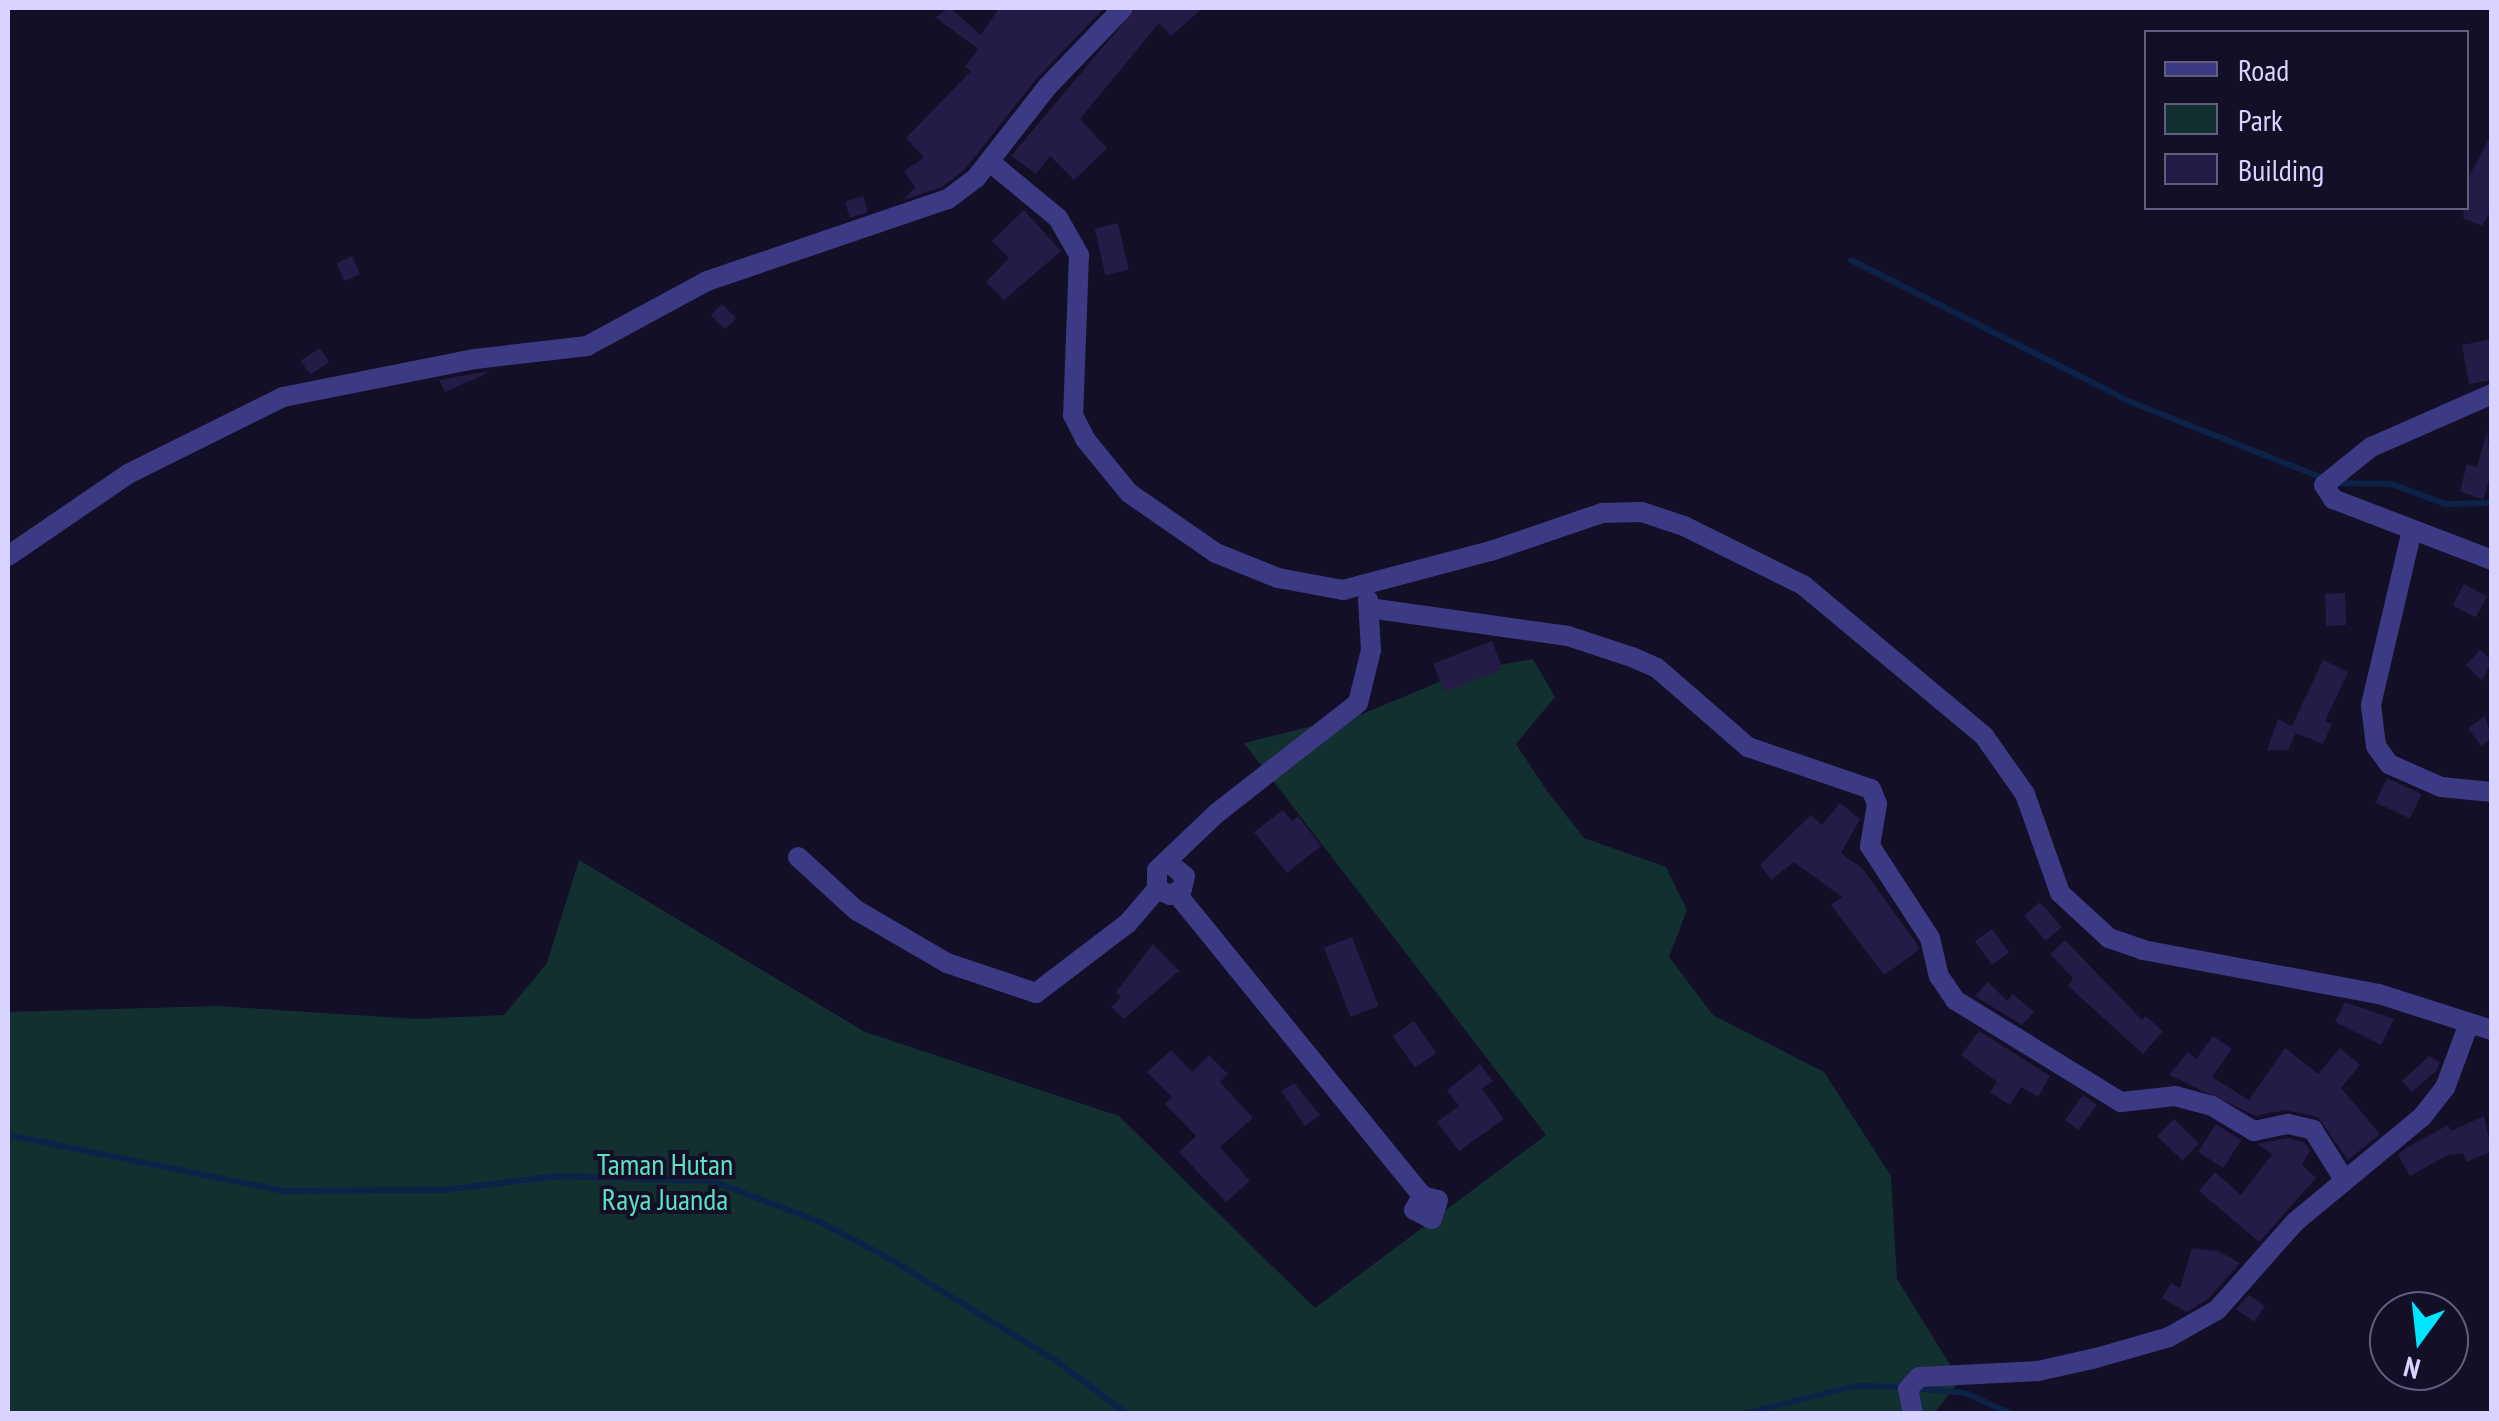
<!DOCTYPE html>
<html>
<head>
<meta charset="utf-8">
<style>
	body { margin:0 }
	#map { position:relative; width:2499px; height:1421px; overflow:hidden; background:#130f26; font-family:"PT Sans Narrow",sans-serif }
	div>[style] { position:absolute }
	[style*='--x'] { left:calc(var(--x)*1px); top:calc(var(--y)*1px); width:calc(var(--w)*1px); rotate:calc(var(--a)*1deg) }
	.green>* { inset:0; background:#12302f }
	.stream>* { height:6px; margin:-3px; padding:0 3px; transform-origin:3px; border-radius:3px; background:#0c2248 }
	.building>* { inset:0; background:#241b47; transform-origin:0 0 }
	.minor>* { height:20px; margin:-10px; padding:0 10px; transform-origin:10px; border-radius:10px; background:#3d3a85 }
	span { translate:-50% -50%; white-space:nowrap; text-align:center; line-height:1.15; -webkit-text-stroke:8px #130f26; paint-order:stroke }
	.park-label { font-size:30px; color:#5fe0c0 }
	.frame { position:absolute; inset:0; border:10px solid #d9d4ff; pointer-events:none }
	.legend { position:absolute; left:2144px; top:30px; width:325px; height:180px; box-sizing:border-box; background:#130f26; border:2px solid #625e7d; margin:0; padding:12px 18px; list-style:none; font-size:30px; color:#d9d4ff }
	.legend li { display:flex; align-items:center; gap:20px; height:50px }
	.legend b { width:50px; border:2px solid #625e7d }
	.north { position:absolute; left:2369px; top:1291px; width:100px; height:100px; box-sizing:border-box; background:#130f26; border:2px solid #625e7d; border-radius:50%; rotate:195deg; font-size:28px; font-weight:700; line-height:40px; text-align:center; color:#d9d4ff }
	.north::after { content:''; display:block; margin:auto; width:35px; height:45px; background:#00e5ff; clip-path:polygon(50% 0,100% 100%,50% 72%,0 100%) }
</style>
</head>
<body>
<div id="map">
	<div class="green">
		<div style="clip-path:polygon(1533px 659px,1555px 697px,1516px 744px,1547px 791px,1584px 838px,1666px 867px,1687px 910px,1669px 957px,1713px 1015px,1824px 1072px,1891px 1176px,1897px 1279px,1960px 1381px,1933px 1414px,8px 1413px,8px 1012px,217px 1006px,416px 1019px,504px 1015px,547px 963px,579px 860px,865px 1032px,1119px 1116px,1315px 1308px,1546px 1135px,1244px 743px,1362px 714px,1466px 671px)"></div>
	</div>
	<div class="stream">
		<div style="--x:1851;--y:260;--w:314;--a:26.9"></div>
		<div style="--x:2131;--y:402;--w:209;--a:21.6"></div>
		<div style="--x:2337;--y:483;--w:55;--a:1"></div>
		<div style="--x:2392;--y:484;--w:57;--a:20.7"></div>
		<div style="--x:2445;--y:504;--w:47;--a:-1.2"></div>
		<div style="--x:8;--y:1135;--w:281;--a:11.5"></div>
		<div style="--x:283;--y:1191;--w:160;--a:-0.4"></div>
		<div style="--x:443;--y:1190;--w:117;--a:-6.9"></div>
		<div style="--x:559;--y:1176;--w:153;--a:1.9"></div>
		<div style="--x:712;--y:1181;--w:113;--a:20.7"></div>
		<div style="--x:818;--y:1221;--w:76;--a:27.6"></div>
		<div style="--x:885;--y:1256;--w:203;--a:31.5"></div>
		<div style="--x:1058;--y:1362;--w:86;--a:37"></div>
		<div style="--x:1915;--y:1388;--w:50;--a:5.7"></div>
		<div style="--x:1965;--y:1393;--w:51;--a:24.1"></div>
		<div style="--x:1743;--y:1414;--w:115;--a:-14"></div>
		<div style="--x:1855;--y:1386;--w:48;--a:1.2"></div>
	</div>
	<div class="building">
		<div style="clip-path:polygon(950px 8px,981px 35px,999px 8px,1104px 8px,1037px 78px,966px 168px,942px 187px,903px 200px,915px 187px,904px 171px,924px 158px,906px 138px,971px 71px,965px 67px,978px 49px,935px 17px)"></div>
		<div style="clip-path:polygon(1136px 8px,1203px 8px,1171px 36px,1159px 23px,1080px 119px,1107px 148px,1074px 180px,1050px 156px,1036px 174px,1011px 156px)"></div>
		<div style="clip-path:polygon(2492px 133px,2492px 209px,2482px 226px,2463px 218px,2466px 182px)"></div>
		<div style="left:863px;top:196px;width:17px;height:19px;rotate:73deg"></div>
		<div style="clip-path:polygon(1024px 210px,1061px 251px,1004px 300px,986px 282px,1009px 258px,992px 241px)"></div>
		<div style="left:1118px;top:223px;width:48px;height:24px;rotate:77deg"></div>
		<div style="left:352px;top:256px;width:20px;height:17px;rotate:66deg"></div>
		<div style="left:722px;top:304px;width:20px;height:16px;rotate:45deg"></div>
		<div style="clip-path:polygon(2492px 339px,2492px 380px,2469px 384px,2462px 345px)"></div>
		<div style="left:320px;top:348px;width:17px;height:23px;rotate:57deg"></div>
		<div style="clip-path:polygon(492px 371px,445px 392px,439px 380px,477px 373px)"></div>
		<div style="clip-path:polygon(2487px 431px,2492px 471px,2483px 500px,2460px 491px,2467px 464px,2477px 467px)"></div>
		<div style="left:2464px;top:584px;width:26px;height:24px;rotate:28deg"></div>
		<div style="left:2345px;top:593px;width:32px;height:20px;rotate:88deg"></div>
		<div style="left:1492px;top:641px;width:30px;height:63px;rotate:69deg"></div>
		<div style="clip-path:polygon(2480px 650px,2492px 661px,2482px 681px,2466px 665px)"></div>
		<div style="clip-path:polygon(2323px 660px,2348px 672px,2325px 721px,2332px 724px,2323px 744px,2296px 733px,2288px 750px,2267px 750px,2278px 719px,2292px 726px)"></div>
		<div style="clip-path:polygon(2485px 716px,2492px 738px,2481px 746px,2468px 728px)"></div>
		<div style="left:2387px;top:778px;width:38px;height:27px;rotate:25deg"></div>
		<div style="clip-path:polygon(1840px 803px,1860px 819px,1841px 853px,1863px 869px,1917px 944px,1919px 950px,1884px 975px,1831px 905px,1842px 897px,1794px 862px,1771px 880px,1760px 865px,1811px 815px,1822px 825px)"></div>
		<div style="clip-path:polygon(1283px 810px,1292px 821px,1298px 816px,1321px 846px,1287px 873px,1254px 832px)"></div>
		<div style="left:2040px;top:902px;width:33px;height:21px;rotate:49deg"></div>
		<div style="left:1992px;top:929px;width:29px;height:21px;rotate:54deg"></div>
		<div style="left:1352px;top:937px;width:74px;height:30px;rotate:69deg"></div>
		<div style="clip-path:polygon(2065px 940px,2142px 1020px,2145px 1016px,2163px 1031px,2143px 1054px,2068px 986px,2073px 978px,2050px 954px)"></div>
		<div style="clip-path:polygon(1153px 944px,1179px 971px,1124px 1019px,1111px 1007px,1121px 997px,1116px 992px)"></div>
		<div style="clip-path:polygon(1988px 982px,2007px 1001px,2013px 994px,2034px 1012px,2022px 1025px,1975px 996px)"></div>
		<div style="clip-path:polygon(2345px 1002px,2394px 1019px,2381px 1045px,2335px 1022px)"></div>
		<div style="left:1414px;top:1021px;width:39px;height:26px;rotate:55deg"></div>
		<div style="clip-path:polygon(1979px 1031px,2050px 1076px,2038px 1097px,2021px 1087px,2010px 1105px,1990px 1092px,1997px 1082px,1961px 1055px)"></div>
		<div style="clip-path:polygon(2213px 1036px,2232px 1049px,2212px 1077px,2249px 1100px,2285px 1048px,2318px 1074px,2340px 1048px,2360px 1065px,2341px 1088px,2380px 1134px,2348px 1160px,2318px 1117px,2286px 1110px,2256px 1116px,2169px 1075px,2188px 1052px,2196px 1059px)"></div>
		<div style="clip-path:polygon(1171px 1050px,1192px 1072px,1209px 1055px,1228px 1074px,1220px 1082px,1253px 1118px,1220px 1147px,1250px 1181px,1226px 1202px,1179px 1152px,1196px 1136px,1165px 1104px,1172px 1097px,1147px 1072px)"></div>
		<div style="clip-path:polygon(2429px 1056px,2440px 1062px,2436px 1071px,2412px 1092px,2402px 1081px)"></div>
		<div style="clip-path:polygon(1480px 1064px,1493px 1081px,1482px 1089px,1504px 1119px,1459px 1151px,1437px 1122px,1459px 1106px,1447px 1090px)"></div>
		<div style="clip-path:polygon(1294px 1083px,1320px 1115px,1305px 1126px,1281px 1091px)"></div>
		<div style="left:2083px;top:1095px;width:17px;height:31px;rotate:36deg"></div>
		<div style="clip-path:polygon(2484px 1116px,2492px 1151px,2467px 1162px,2463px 1153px,2448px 1155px,2410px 1176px,2398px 1155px,2406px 1148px,2448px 1125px,2451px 1131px)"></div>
		<div style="left:2174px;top:1119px;width:35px;height:24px;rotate:44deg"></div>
		<div style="left:2216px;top:1124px;width:30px;height:33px;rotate:33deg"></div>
		<div style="clip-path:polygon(2288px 1138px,2304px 1142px,2310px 1151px,2302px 1164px,2316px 1178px,2259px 1242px,2199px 1191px,2215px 1172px,2241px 1195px,2272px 1154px,2257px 1144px)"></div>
		<div style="clip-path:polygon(2192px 1248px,2218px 1251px,2240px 1263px,2208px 1299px,2186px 1312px,2162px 1298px,2171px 1283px,2180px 1288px)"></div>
		<div style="clip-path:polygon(2249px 1295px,2265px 1306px,2254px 1322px,2236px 1309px)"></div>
	</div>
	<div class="minor">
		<div style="--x:990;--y:162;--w:88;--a:39.5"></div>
		<div style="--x:1058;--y:218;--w:43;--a:60.4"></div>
		<div style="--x:1079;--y:255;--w:160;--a:92.1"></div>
		<div style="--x:1073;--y:415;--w:27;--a:63"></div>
		<div style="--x:1085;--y:439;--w:70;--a:50.8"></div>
		<div style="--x:1129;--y:493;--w:106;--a:34.6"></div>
		<div style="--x:1216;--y:553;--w:67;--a:22"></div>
		<div style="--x:1278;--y:578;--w:66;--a:10.5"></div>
		<div style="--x:1343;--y:590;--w:153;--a:-14.8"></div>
		<div style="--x:1491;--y:551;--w:117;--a:-18.9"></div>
		<div style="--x:1602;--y:513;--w:40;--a:-1.4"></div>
		<div style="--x:1642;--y:512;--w:44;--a:18.4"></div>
		<div style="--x:1684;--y:526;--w:133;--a:26.4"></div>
		<div style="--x:1803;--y:585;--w:236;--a:39.8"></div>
		<div style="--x:1984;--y:736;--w:71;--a:54.7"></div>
		<div style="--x:2025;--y:794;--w:105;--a:70.5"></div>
		<div style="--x:2060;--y:893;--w:67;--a:42.6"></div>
		<div style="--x:2109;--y:938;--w:36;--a:19"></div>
		<div style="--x:2143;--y:950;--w:240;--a:10.6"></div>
		<div style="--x:2379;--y:994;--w:119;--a:17.7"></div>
		<div style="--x:2492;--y:394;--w:132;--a:156.3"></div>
		<div style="--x:2371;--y:447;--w:60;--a:141"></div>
		<div style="--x:2324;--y:485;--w:17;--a:57"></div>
		<div style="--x:2333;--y:499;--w:170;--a:21"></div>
		<div style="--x:2412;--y:530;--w:180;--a:103.2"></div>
		<div style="--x:2371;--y:705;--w:41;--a:83"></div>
		<div style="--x:2376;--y:746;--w:22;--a:54"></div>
		<div style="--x:2389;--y:764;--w:57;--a:23.9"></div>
		<div style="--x:2441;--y:787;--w:51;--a:5.6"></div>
		<div style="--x:8;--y:556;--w:145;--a:-34.3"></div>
		<div style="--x:128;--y:474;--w:173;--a:-26.4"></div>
		<div style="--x:283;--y:397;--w:196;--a:-11.2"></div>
		<div style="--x:475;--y:359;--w:113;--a:-6.6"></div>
		<div style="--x:587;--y:346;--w:136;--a:-28.4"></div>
		<div style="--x:707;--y:281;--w:255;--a:-18.8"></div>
		<div style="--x:948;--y:199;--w:35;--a:-37"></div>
		<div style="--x:976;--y:178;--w:115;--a:-52"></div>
		<div style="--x:1047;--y:87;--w:110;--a:-46.1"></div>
		<div style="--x:1369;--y:608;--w:201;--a:8"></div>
		<div style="--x:1568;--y:636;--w:67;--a:18.2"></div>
		<div style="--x:1632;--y:657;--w:27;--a:24"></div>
		<div style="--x:1657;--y:668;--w:121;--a:41"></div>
		<div style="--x:1748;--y:747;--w:130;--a:18.9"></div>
		<div style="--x:1871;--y:789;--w:16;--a:68"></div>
		<div style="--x:1877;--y:804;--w:43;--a:99.5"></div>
		<div style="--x:1870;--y:846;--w:110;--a:56.9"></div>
		<div style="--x:1930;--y:938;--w:39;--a:77"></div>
		<div style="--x:1939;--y:976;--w:29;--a:56"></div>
		<div style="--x:1955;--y:1000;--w:195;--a:31.6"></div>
		<div style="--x:2121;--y:1102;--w:54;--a:-6.3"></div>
		<div style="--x:2175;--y:1096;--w:38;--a:15"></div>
		<div style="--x:2212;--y:1106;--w:49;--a:30.8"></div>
		<div style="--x:2254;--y:1131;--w:35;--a:-12"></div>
		<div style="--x:2288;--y:1124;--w:26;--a:13"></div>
		<div style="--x:2313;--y:1130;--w:60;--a:57.9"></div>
		<div style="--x:798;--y:857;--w:79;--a:42.4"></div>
		<div style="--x:856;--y:910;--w:105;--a:30.2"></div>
		<div style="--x:947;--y:963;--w:94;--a:18.6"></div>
		<div style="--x:1036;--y:993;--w:116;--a:-37.3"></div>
		<div style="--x:1128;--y:923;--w:45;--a:-49.5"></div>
		<div style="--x:1170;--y:864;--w:19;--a:39"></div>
		<div style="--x:1185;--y:876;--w:13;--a:103"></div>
		<div style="--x:1182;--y:889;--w:13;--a:153"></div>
		<div style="--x:1170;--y:895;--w:14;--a:-155"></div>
		<div style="--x:1157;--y:889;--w:19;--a:-90"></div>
		<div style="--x:1157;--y:870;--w:83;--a:-43.5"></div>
		<div style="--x:1217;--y:813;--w:179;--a:-38"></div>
		<div style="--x:1358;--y:703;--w:55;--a:-76.2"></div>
		<div style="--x:1371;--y:650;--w:50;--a:-93.4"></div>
		<div style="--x:1177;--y:894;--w:389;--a:50.9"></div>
		<div style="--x:1422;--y:1196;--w:16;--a:14"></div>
		<div style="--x:1438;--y:1200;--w:20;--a:108"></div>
		<div style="--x:1432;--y:1219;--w:20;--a:-153"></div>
		<div style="--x:1414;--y:1210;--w:16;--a:-60"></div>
		<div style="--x:1913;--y:1414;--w:25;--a:-101"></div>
		<div style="--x:1908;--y:1389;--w:16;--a:-47"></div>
		<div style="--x:1919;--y:1377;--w:119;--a:-2.9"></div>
		<div style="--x:2038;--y:1371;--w:59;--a:-12.6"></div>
		<div style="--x:2096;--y:1358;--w:76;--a:-16"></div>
		<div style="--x:2169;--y:1337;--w:55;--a:-29.4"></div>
		<div style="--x:2217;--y:1310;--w:118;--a:-48.4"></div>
		<div style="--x:2295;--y:1222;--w:165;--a:-39.6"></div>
		<div style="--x:2422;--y:1117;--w:37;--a:-52"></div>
		<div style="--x:2445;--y:1088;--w:69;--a:-69.7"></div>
	</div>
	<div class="park-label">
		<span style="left:665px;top:1181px">Taman Hutan<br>Raya Juanda</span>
	</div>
	<div class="frame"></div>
	<ul class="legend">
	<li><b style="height:12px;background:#3d3a85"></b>Road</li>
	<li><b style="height:28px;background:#12302f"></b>Park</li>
	<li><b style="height:28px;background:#241b47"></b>Building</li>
	</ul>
	<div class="north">N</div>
</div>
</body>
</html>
